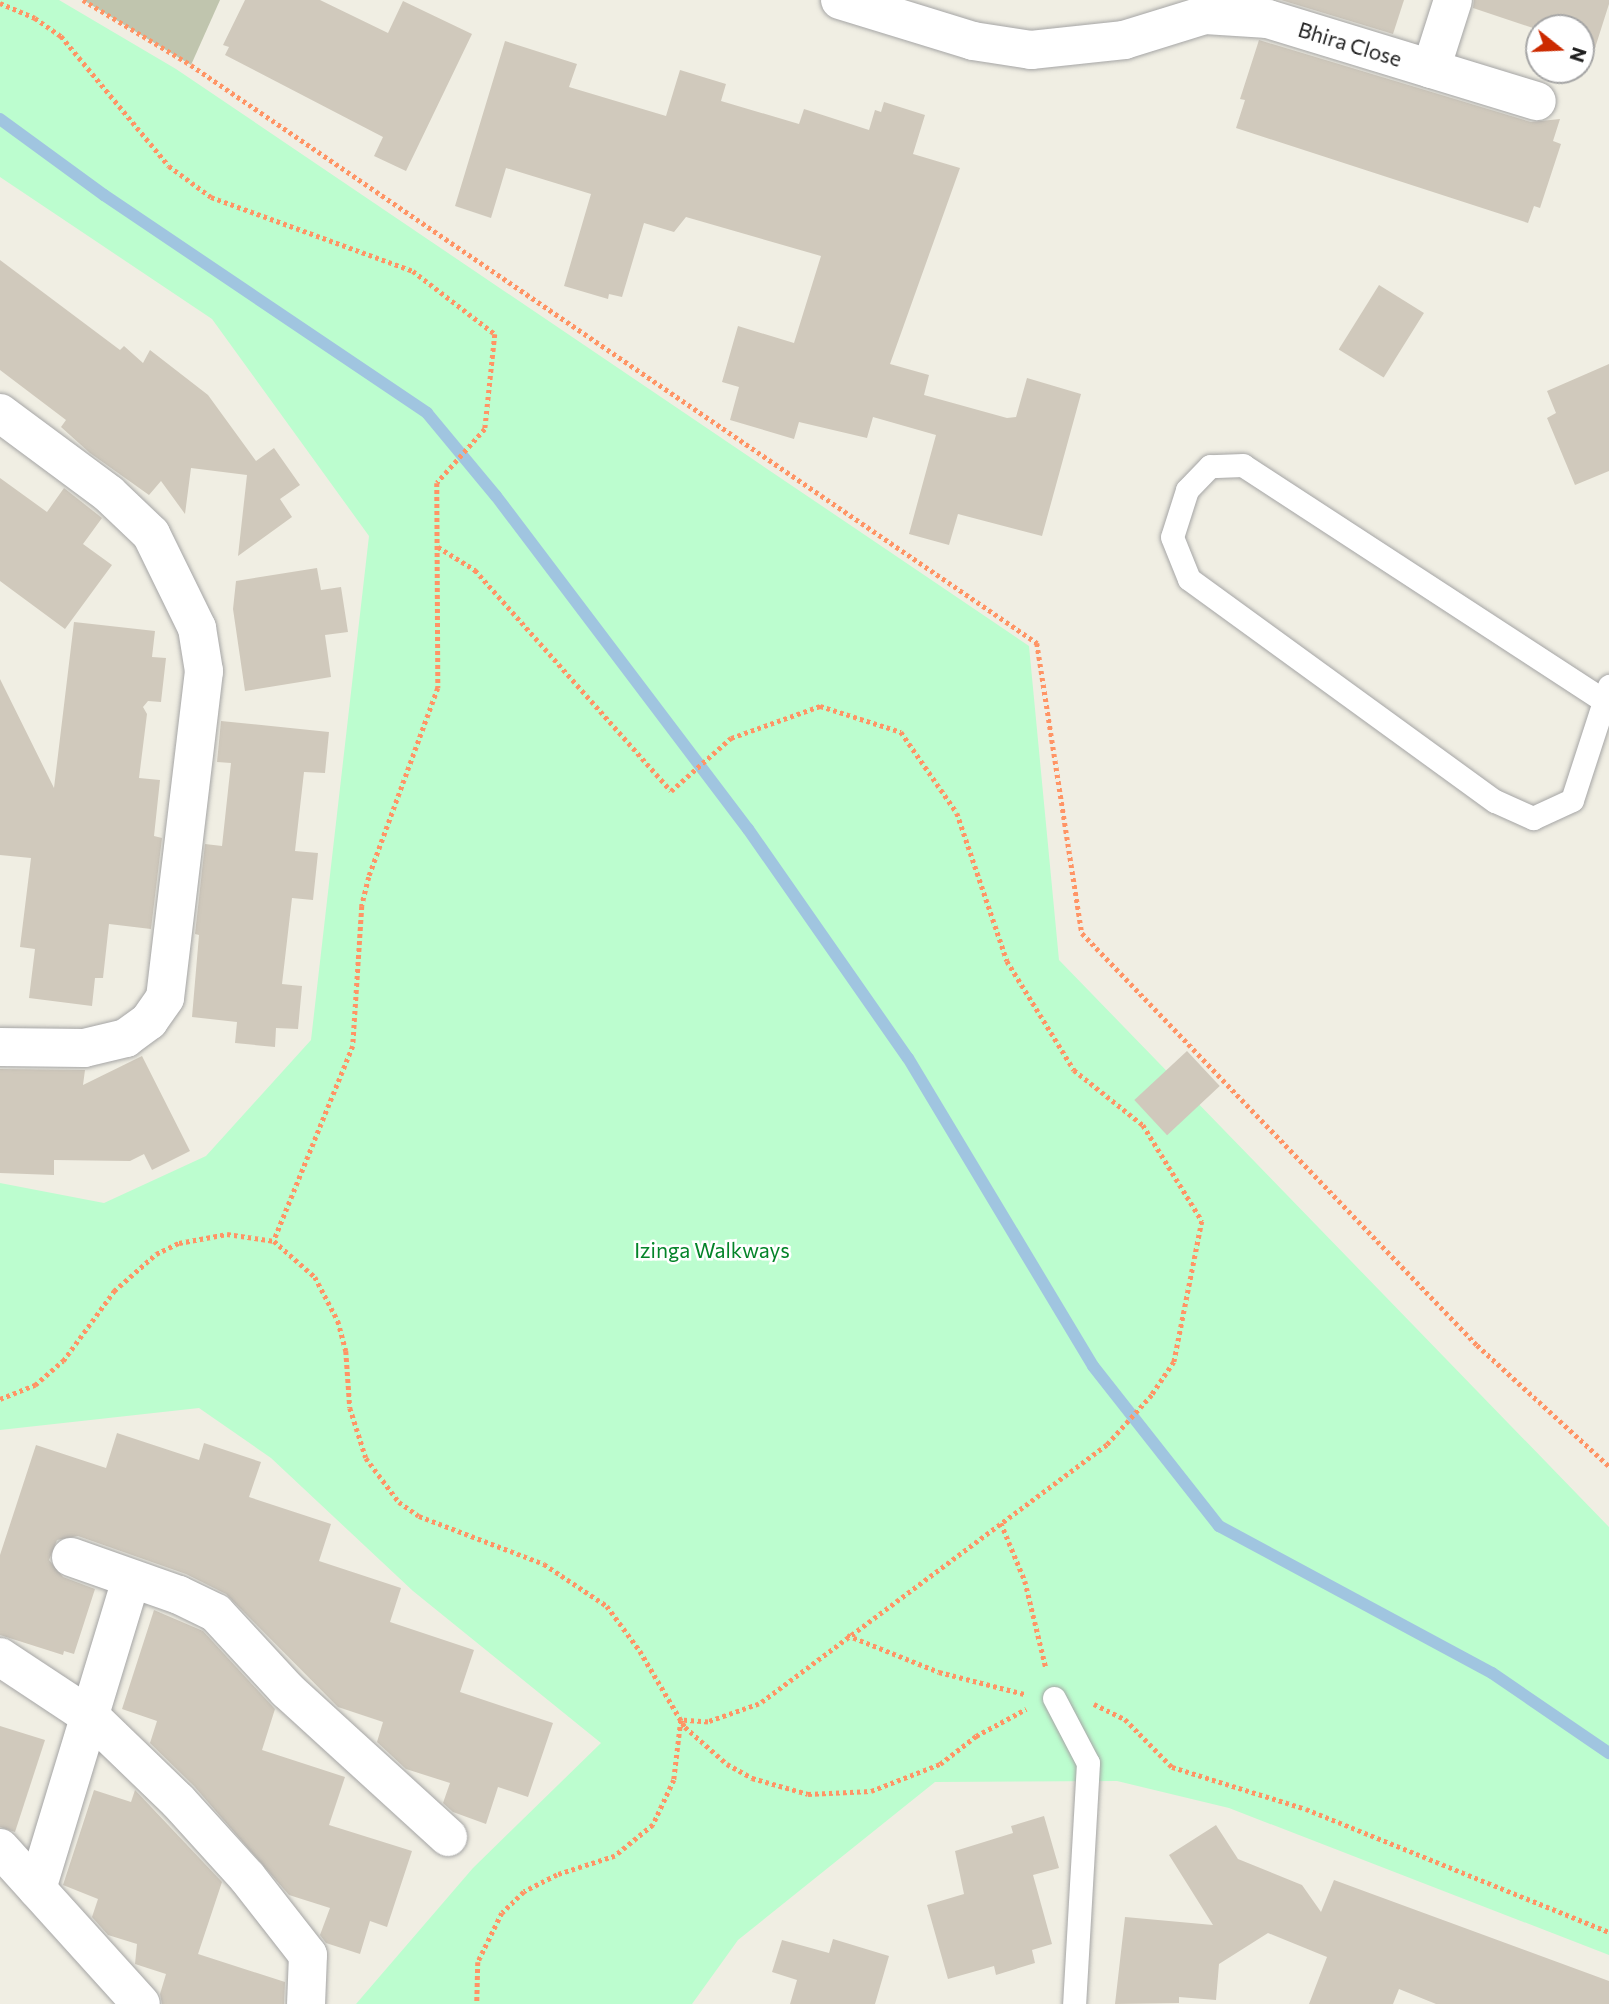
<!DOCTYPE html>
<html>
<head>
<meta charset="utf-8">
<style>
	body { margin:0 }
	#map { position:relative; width:1609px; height:2004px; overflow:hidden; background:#f0eee3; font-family:Commissioner,sans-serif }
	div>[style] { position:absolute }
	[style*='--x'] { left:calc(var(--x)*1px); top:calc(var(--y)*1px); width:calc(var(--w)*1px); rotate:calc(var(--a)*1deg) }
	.construction>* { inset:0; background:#c0c5ae }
	.park>* { inset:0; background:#bcfdcf }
	.stream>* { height:12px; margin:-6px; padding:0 6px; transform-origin:6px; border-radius:6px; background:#a0c5e0 }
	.building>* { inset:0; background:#d0c9bc; transform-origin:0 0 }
	.path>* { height:4.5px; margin-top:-2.25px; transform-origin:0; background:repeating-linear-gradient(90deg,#ff9465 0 3.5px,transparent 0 7px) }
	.roads { filter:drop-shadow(0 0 2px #a5a5a5) drop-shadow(0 0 2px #a5a5a5) }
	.lane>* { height:23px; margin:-11.5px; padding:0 11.5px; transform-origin:11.5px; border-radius:11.5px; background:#fff }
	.street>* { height:38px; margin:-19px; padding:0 19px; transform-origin:19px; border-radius:19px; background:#fff }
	span { translate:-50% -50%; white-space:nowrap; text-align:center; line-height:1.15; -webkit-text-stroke:5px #fff; paint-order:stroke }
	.street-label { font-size:21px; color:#1e1e1e }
	.park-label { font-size:21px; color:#048429 }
	.north { position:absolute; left:1525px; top:14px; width:70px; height:70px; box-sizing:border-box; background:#fff; border:2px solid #a5a5a5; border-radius:50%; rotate:108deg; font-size:19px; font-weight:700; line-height:28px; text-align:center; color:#1e1e1e }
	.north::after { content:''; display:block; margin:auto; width:24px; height:32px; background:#cc2a00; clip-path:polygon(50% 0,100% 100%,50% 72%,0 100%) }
</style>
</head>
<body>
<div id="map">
	<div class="construction">
		<div style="clip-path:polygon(83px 0,220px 0,191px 65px)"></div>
	</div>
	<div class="park">
		<div style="clip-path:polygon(0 0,59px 0,176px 69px,1029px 646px,1059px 960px,1609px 1527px,1609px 1955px,1229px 1808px,1117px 1781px,935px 1782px,738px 1940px,692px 2004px,356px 2004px,473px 1868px,601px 1743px,413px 1591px,271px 1458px,199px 1408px,0 1430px,0 1183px,104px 1203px,206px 1156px,311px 1040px,369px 536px,212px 319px,0 177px)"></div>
	</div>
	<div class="stream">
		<div style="--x:0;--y:119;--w:129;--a:36.2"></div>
		<div style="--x:104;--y:195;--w:390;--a:34"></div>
		<div style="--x:427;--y:413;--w:108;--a:50.3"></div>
		<div style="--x:496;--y:496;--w:418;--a:52.9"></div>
		<div style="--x:748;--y:829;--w:279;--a:55.1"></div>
		<div style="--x:908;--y:1058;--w:359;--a:59"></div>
		<div style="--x:1093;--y:1366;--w:204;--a:51.8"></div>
		<div style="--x:1219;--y:1526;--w:310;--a:28.3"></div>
		<div style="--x:1492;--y:1673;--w:142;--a:34.4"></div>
	</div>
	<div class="building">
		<div style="clip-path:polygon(245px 0,320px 0,388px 33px,403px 1px,472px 34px,406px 171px,374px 156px,383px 137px,225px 55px,229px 47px,223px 45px)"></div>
		<div style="clip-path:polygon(1281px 0,1404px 0,1393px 34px)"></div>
		<div style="clip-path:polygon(1474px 0,1609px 0,1609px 4px,1595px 48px,1581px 43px,1581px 28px,1539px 30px,1473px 8px)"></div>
		<div style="clip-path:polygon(1259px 40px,1531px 122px,1560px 119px,1553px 141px,1561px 144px,1540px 208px,1534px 206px,1528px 223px,1236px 128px,1245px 100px,1240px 99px)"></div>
		<div style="clip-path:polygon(505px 41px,577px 64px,569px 87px,666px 116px,680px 70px,726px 84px,721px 101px,799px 124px,804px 109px,869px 130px,875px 110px,881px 112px,884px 102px,925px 115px,913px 154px,960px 168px,890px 364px,929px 375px,924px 395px,1007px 418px,1016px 417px,1027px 378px,1081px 394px,1042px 536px,958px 514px,949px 545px,909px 534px,936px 435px,873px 417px,867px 438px,799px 422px,794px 439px,730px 420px,739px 387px,722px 382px,738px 326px,794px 343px,821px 256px,686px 217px,674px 232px,644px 223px,622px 297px,609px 294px,608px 299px,564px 286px,591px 194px,506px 168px,491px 218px,455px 206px)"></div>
		<div style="clip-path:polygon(0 260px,120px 350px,124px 346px,143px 363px,150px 350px,208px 395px,256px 461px,274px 448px,300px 485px,280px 499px,292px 517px,238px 556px,247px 475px,191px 468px,185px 514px,161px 481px,149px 495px,90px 453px,61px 427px,66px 420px,0 370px)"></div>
		<div style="left:1379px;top:285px;width:53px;height:76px;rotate:32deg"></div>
		<div style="clip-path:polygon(1609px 364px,1609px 471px,1575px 485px,1547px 418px,1556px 413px,1547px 391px)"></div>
		<div style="clip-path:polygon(0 478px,47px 512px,64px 488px,102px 518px,83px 544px,112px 565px,65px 629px,0 581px)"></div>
		<div style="clip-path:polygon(317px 568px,321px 590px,341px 587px,348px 632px,325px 635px,331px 677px,245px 691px,233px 609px,236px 581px)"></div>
		<div style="clip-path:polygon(74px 622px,155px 631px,152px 657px,166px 658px,161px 702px,148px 701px,143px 707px,147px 714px,139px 778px,160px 780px,154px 836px,162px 838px,151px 929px,109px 924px,103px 978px,95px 978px,92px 1006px,29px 998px,35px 949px,20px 947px,31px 858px,0 855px,0 679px,54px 788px)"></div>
		<div style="clip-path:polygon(221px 721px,329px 732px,325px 773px,304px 772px,295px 851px,318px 853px,313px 900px,292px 898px,282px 984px,302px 986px,298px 1029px,276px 1028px,275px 1047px,235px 1043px,237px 1022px,192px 1017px,199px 935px,195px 934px,205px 844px,222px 846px,231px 763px,217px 762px)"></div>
		<div style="left:1187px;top:1051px;width:48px;height:72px;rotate:47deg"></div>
		<div style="clip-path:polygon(142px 1056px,190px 1151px,152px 1170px,144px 1154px,130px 1161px,54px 1160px,54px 1175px,0 1173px,0 1069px,85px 1070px,83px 1085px)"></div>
		<div style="clip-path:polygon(117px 1433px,199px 1460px,204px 1443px,261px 1462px,249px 1497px,331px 1524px,319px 1561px,401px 1588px,390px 1622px,474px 1650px,460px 1692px,553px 1723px,528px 1797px,498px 1787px,486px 1824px,453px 1812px,443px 1803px,450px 1783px,406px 1769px,377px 1742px,383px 1722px,338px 1707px,226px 1594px,186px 1574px,78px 1536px,57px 1540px,49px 1560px,63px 1577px,95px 1589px,74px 1654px,64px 1651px,63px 1655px,0 1635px,0 1555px,36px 1445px,106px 1468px)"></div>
		<div style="clip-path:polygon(154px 1610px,203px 1631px,275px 1709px,262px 1750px,345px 1777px,329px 1825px,412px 1851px,387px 1927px,370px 1921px,360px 1954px,326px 1943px,320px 1935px,330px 1908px,289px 1895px,194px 1786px,150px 1743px,157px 1721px,122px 1709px)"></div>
		<div style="clip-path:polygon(0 1726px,45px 1740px,15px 1832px,0 1827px)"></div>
		<div style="clip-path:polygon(94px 1790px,131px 1802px,135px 1790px,222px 1882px,198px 1954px,285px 1982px,284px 2004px,162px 2004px,160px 1994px,166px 1974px,135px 1964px,137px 1944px,108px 1935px,92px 1917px,98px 1899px,63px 1885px)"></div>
		<div style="clip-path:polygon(1044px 1816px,1059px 1868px,1033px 1875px,1052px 1944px,1032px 1950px,1035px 1963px,996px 1975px,994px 1966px,948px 1979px,927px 1905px,964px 1894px,955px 1851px,1013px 1833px,1011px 1826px)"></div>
		<div style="clip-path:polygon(1216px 1825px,1238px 1859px,1302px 1885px,1321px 1912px,1334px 1880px,1609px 1981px,1609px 2004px,1436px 2004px,1399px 1989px,1393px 2004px,1309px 2004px,1327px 1957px,1268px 1933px,1219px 1964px,1216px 2000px,1179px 1997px,1179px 2003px,1115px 2004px,1125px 1917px,1213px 1925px,1169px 1855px)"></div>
		<div style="clip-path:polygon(833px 1939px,889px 1956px,875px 2004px,790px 2004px,797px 1980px,772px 1972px,782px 1940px,829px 1953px)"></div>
	</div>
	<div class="path">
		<div style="--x:83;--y:0;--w:126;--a:31"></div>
		<div style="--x:191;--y:65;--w:1025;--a:34.34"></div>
		<div style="--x:1037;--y:643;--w:293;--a:81.2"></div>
		<div style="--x:1082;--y:933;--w:571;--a:46.21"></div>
		<div style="--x:1477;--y:1345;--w:179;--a:42.5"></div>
		<div style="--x:0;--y:3;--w:38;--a:23"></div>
		<div style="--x:35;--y:18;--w:32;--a:35"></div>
		<div style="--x:61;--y:36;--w:169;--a:50.3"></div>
		<div style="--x:169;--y:166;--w:52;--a:36.4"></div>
		<div style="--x:211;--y:197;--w:215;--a:20.1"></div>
		<div style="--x:413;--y:271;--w:103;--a:37.5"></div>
		<div style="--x:495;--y:334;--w:96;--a:96"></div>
		<div style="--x:485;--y:429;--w:72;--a:131.6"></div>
		<div style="--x:437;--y:483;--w:205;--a:89.7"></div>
		<div style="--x:438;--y:688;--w:201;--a:110.1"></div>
		<div style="--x:369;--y:877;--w:30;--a:104"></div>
		<div style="--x:362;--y:906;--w:140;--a:93.7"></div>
		<div style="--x:353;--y:1046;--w:210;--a:112.1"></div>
		<div style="--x:274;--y:1241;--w:55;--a:41.3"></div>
		<div style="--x:315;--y:1277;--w:50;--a:62.4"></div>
		<div style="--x:338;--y:1321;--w:31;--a:75"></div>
		<div style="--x:346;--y:1351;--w:57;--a:86"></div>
		<div style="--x:350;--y:1408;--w:52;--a:72.3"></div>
		<div style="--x:366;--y:1458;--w:55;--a:53.1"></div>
		<div style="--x:399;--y:1502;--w:24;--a:35"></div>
		<div style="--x:419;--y:1516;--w:134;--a:21"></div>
		<div style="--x:544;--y:1564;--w:76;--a:33.7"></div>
		<div style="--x:607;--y:1606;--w:56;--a:53.7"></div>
		<div style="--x:640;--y:1651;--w:88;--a:59.4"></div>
		<div style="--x:685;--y:1727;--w:56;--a:41.4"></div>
		<div style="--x:727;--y:1764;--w:29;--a:29"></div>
		<div style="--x:752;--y:1778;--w:58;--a:15.9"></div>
		<div style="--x:808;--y:1794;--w:63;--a:-2.7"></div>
		<div style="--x:871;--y:1791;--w:74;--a:-21.4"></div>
		<div style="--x:940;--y:1764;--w:46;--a:-37.9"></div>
		<div style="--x:976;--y:1736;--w:57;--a:-28.4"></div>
		<div style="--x:438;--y:547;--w:44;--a:31.9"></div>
		<div style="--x:475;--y:570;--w:295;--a:48.4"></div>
		<div style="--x:671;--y:791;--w:80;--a:-41.5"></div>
		<div style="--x:731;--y:738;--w:95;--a:-19.8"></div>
		<div style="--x:820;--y:706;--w:85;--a:17.8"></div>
		<div style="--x:901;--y:732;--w:98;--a:55.3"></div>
		<div style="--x:957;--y:813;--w:156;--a:71.3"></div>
		<div style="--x:1007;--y:961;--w:128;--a:58.4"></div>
		<div style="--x:1074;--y:1070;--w:88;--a:38.6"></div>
		<div style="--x:1143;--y:1125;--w:113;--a:58.4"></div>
		<div style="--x:1202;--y:1221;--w:144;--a:101.2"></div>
		<div style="--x:1174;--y:1362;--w:40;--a:124"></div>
		<div style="--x:1152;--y:1395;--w:67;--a:132"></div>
		<div style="--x:1107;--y:1445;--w:434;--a:143.3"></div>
		<div style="--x:759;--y:1704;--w:54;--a:160.6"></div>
		<div style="--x:708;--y:1722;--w:27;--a:-176"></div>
		<div style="--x:681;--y:1720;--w:60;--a:96.7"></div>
		<div style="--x:674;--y:1780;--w:50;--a:115"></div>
		<div style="--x:653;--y:1825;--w:49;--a:140.8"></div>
		<div style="--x:615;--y:1856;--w:61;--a:161.9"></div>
		<div style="--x:557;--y:1875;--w:37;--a:153"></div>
		<div style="--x:524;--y:1892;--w:30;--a:136"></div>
		<div style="--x:502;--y:1913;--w:55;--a:116.1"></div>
		<div style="--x:478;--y:1962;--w:42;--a:91.4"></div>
		<div style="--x:0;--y:1399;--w:38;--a:-22"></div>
		<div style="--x:35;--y:1385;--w:37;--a:-41"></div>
		<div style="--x:63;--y:1361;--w:87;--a:-53.9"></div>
		<div style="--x:114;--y:1291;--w:56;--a:-41.4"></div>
		<div style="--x:156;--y:1254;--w:25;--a:-26"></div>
		<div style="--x:179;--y:1243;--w:49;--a:-10.6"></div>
		<div style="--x:227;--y:1234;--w:48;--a:8.5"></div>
		<div style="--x:1001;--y:1523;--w:63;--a:67.5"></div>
		<div style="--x:1025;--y:1581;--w:89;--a:76.4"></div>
		<div style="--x:847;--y:1635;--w:99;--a:21.9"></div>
		<div style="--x:939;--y:1672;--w:88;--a:14.5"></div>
		<div style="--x:1094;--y:1704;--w:34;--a:26"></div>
		<div style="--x:1125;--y:1719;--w:67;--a:45.6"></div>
		<div style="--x:1172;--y:1767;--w:140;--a:17.4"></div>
		<div style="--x:1306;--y:1809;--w:327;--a:22.1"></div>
	</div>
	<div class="roads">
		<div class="lane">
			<div style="--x:1603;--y:700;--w:430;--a:-146.9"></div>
			<div style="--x:1243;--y:465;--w:33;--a:178"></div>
			<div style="--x:1210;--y:466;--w:33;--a:134"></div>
			<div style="--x:1187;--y:490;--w:49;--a:107.7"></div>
			<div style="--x:1172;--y:537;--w:45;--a:68"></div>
			<div style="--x:1189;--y:579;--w:378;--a:36"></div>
			<div style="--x:1495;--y:801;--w:42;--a:24.1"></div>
			<div style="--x:1533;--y:818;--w:43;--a:-24.8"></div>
			<div style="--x:1572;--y:800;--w:120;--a:-72"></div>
			<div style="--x:1054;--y:1698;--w:73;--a:62.4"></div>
			<div style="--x:1088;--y:1763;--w:241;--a:93.3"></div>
		</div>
		<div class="street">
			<div style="--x:840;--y:0;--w:139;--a:17.1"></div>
			<div style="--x:973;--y:41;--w:59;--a:8.8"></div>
			<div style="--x:1031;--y:50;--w:94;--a:-6.1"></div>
			<div style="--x:1124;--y:40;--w:85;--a:-17.2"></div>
			<div style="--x:1205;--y:15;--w:63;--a:3.6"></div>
			<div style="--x:1268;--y:19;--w:281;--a:17"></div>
			<div style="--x:1431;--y:69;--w:72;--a:-72.3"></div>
			<div style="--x:0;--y:413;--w:136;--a:36.6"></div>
			<div style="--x:109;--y:494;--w:58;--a:43.6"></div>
			<div style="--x:151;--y:534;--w:105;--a:63.9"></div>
			<div style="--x:197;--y:628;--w:44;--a:80.8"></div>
			<div style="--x:204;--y:671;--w:329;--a:96.8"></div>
			<div style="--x:165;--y:998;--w:28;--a:125"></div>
			<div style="--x:149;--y:1021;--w:29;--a:144"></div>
			<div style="--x:126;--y:1038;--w:43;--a:166.6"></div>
			<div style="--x:84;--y:1048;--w:84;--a:-179.3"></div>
			<div style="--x:71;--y:1557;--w:114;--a:19.4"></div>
			<div style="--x:179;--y:1595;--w:41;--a:25.9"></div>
			<div style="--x:216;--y:1613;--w:105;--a:47.3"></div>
			<div style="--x:287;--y:1690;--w:218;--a:42.4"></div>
			<div style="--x:0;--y:1657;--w:110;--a:33.5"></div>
			<div style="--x:92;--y:1718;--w:120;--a:44"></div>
			<div style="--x:178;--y:1801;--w:103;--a:47.8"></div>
			<div style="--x:247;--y:1877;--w:99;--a:52"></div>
			<div style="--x:308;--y:1955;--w:49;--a:92.3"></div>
			<div style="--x:0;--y:1848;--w:210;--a:47.9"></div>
			<div style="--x:37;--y:1889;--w:324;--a:-73.1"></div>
		</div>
	</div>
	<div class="street-label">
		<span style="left:1350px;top:44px;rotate:17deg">Bhira Close</span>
	</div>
	<div class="park-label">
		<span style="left:712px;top:1250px">Izinga Walkways</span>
	</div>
	<div class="north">N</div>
</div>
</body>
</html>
